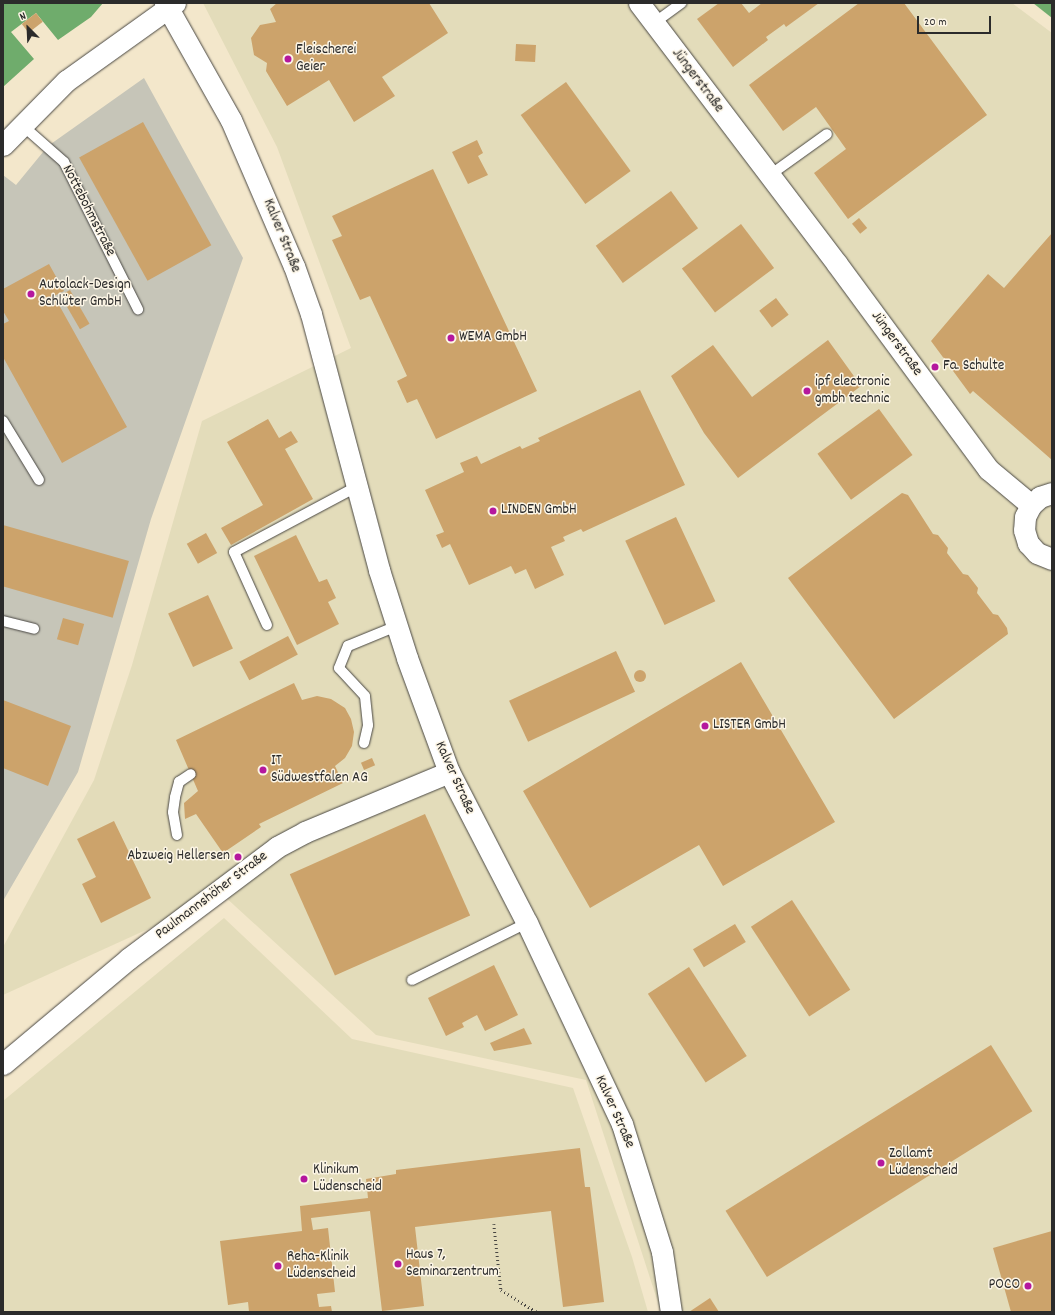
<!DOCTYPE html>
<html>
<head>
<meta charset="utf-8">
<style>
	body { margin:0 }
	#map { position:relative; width:1055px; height:1315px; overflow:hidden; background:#f3e7cb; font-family:Dekko,sans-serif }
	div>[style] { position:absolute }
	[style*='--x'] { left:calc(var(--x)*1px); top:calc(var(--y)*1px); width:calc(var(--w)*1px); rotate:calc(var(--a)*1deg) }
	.built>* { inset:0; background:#e3dcba }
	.industrial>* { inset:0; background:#c6c5b8 }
	.forest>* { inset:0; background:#6fac6c }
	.building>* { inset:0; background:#cca36b; transform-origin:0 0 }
	.round { border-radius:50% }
	.path>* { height:2.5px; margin-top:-1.25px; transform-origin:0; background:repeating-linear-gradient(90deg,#494743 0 1px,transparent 0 4px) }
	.roads { filter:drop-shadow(0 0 1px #494743) drop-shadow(0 0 1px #494743) }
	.service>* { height:10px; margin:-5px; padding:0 5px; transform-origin:5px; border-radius:5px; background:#fff }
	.minor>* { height:21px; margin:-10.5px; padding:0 10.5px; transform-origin:10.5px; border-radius:10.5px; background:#fff }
	.dots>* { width:11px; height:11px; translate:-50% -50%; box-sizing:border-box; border:2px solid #fcf5e5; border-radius:50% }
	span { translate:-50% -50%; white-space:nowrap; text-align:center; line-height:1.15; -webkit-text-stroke:3px #fcf5e5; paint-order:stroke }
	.poi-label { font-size:15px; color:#2b2b2b }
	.left { translate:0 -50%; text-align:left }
	.right { translate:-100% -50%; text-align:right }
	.street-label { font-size:15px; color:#2b2b2b }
	.frame { position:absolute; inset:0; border:4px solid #2b2b2b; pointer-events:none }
	.north { position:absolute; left:8px; top:8px; width:40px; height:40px; -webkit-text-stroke:3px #fcf5e5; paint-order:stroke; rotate:336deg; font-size:11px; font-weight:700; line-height:16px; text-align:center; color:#2b2b2b }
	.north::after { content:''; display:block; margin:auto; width:14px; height:18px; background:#2b2b2b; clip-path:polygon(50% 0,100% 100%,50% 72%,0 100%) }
	.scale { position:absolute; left:917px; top:16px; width:74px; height:18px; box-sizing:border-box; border:2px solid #2b2b2b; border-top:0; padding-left:5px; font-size:12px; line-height:14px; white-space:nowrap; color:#2b2b2b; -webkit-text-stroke:3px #fcf5e5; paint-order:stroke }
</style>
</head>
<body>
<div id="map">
	<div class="built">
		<div style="clip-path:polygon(203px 3px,1012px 3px,1052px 33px,1052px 1312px,661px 1312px,586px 1080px,376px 1035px,223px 895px,3px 995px,3px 947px,94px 780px,132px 665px,202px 421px,351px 348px,277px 147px)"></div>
		<div style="clip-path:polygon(224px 918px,352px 1039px,573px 1088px,632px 1257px,648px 1312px,3px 1312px,3px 1101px)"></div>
	</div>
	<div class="industrial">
		<div style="clip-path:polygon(144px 78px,243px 258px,151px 519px,78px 772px,3px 901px,3px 175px,16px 185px,48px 146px)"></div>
	</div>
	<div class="forest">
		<div style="clip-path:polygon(3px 3px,103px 3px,91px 17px,58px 40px,36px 13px,11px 32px,34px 59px,3px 87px)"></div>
		<div style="clip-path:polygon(1033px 3px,1052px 3px,1052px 18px)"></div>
	</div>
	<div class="building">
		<div style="clip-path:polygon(277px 3px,429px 3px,448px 33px,382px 77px,395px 96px,354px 122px,329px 80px,287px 106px,266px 71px,267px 63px,254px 55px,251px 38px,260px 25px,276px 22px,270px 9px)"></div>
		<div style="clip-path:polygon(719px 3px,741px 3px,749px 13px,762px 3px,819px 3px,786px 27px,784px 24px,766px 37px,768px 40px,733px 67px,697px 19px)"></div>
		<div style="clip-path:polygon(859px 3px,904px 3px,987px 115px,848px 219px,814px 173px,846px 149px,816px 107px,783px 131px,749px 85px)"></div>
		<div style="left:36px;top:13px;width:11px;height:18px;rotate:52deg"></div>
		<div style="left:516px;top:44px;width:20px;height:17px;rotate:3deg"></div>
		<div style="left:566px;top:82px;width:110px;height:56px;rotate:54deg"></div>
		<div style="left:143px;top:122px;width:141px;height:73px;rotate:61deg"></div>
		<div style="clip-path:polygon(477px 140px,483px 153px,478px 156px,488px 175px,468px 184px,452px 152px)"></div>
		<div style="clip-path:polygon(433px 169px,537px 391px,436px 439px,417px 399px,407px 403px,397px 381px,407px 376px,370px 296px,360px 300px,332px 240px,342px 236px,332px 216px)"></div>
		<div style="left:671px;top:191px;width:46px;height:93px;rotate:54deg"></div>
		<div style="left:859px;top:218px;width:13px;height:9px;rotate:51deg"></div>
		<div style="left:741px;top:224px;width:55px;height:74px;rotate:53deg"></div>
		<div style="clip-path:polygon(1052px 233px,1052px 460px,973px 391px,970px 394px,931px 341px,988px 274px,1004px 288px)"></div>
		<div style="clip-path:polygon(49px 264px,64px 291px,54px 296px,127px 427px,62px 463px,3px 357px,3px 324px,9px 321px,3px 311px,3px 289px)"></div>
		<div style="left:70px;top:290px;width:39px;height:11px;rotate:60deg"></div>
		<div style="left:776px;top:298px;width:21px;height:21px;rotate:53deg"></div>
		<div style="clip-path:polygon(828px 340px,861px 386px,738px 478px,704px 433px,671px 376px,713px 345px,752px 397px)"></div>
		<div style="clip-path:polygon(640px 390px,685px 485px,583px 532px,581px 529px,563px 537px,565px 541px,551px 547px,564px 575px,535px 589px,526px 569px,515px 574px,511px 566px,469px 585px,450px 544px,442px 548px,436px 535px,444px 532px,425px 490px,464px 472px,460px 463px,477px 456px,481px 464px,520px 446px,522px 449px,540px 441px,538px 438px)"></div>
		<div style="left:879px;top:409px;width:57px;height:76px;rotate:54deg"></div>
		<div style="clip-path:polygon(268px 419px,279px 438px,291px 431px,298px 442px,285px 449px,313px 499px,231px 545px,221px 528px,263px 505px,227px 442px)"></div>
		<div style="clip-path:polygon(902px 493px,908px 495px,933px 534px,938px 535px,948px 548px,947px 553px,963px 574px,968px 575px,978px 588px,977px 593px,993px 614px,998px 615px,1007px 628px,1008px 634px,894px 719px,788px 578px)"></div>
		<div style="left:676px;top:517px;width:93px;height:56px;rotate:65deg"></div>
		<div style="left:3px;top:525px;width:131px;height:59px;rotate:16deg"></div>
		<div style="left:206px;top:533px;width:23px;height:22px;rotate:61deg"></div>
		<div style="clip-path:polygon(296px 535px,319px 582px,327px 579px,336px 598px,328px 602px,339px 624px,297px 645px,254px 556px)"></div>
		<div style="left:208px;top:595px;width:59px;height:44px;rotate:65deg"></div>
		<div style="left:63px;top:618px;width:22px;height:22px;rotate:16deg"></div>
		<div style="left:288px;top:636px;width:21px;height:55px;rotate:62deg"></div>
		<div style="left:616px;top:651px;width:45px;height:118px;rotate:65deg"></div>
		<div style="clip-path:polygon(741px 662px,835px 822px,723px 886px,699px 845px,590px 908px,523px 791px)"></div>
		<div class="round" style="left:634px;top:670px;width:12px;height:12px"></div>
		<div style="clip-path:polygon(294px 683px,302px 700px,317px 696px,331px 699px,345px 708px,351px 719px,354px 732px,352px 746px,345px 758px,335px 766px,343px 783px,259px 824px,261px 827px,223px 853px,196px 814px,185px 819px,184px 803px,198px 791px,176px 740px)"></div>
		<div style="clip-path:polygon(3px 700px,71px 726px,48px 786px,3px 768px)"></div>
		<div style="left:372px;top:758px;width:8px;height:12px;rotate:67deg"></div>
		<div style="left:425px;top:814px;width:111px;height:148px;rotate:66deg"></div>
		<div style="clip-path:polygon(114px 821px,151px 898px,101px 923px,82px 884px,96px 877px,77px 839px)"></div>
		<div style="left:792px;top:900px;width:107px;height:49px;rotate:57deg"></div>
		<div style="left:735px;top:924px;width:21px;height:49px;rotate:59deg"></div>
		<div style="clip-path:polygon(494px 965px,518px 1015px,485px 1031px,477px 1015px,462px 1023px,464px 1027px,446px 1036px,428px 998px)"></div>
		<div style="left:689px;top:967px;width:106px;height:49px;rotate:57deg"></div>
		<div style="clip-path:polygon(524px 1028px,532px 1044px,494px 1051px,490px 1043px)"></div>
		<div style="left:991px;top:1045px;width:78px;height:313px;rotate:58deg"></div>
		<div style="clip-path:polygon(580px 1148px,585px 1187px,590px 1187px,604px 1302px,563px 1307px,551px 1211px,415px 1227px,424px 1306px,382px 1311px,370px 1211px,311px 1218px,313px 1230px,328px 1228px,335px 1292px,317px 1294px,319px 1307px,331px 1306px,332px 1312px,249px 1312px,248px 1302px,228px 1305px,220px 1241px,302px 1231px,300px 1206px,368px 1198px,366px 1179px,396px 1174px,396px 1170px)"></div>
		<div style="clip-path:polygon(1052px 1231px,1052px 1312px,1011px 1312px,993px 1248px)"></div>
		<div style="clip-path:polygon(710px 1298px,719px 1312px,689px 1312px)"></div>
	</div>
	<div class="path">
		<div style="--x:494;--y:1224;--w:66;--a:83.9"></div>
		<div style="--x:501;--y:1290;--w:42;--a:31.4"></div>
	</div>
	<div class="roads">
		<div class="service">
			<div style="--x:654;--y:23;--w:34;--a:-36"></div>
			<div style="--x:22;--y:125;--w:56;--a:41.4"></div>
			<div style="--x:64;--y:162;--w:165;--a:63.3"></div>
			<div style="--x:770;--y:175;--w:70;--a:-35.7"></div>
			<div style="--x:3;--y:421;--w:69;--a:58.6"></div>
			<div style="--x:3;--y:621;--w:32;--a:14"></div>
			<div style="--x:267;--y:625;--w:80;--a:-114.3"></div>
			<div style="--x:234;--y:552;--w:140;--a:-28"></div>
			<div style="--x:364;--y:743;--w:18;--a:-77"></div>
			<div style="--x:368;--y:725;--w:29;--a:-96"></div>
			<div style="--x:365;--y:696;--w:38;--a:-133"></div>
			<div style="--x:339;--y:668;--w:24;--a:-68"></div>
			<div style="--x:348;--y:646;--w:53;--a:-22.2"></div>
			<div style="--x:177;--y:835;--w:23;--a:-100"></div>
			<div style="--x:173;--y:812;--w:15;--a:-82"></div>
			<div style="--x:175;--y:797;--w:16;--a:-75"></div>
			<div style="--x:179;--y:782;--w:14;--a:-34"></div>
			<div style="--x:412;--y:980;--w:128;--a:-26.4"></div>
		</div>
		<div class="minor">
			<div style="--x:165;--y:3;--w:134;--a:60.6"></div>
			<div style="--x:231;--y:120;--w:159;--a:66.7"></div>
			<div style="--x:294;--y:266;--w:51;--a:70.5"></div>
			<div style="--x:311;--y:314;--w:265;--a:75.1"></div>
			<div style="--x:379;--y:570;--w:92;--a:72.3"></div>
			<div style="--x:407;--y:658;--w:121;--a:69.8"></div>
			<div style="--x:449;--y:772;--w:170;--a:62.7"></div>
			<div style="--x:527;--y:923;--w:222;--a:64.7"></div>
			<div style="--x:622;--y:1124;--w:134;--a:72.6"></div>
			<div style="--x:662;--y:1252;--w:61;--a:81.5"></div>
			<div style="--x:639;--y:3;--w:328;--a:52.8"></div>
			<div style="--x:837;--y:264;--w:255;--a:53.6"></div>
			<div style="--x:988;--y:469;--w:56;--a:39.9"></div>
			<div style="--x:3;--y:145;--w:90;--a:-45.5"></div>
			<div style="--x:66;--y:81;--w:134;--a:-35.6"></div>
			<div style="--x:1052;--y:493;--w:13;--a:162"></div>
			<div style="--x:1040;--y:497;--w:12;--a:138"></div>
			<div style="--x:1031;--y:505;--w:13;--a:117"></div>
			<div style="--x:1025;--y:517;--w:13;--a:94"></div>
			<div style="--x:1024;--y:530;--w:14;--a:73"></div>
			<div style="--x:1028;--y:543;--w:13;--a:48"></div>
			<div style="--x:1037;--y:553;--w:16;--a:22"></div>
			<div style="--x:3;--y:1064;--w:163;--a:-40"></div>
			<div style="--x:128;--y:959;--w:186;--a:-36.9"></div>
			<div style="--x:277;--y:847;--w:32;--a:-28"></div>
			<div style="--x:305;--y:832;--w:156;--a:-22.6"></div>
		</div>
	</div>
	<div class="dots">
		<div style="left:288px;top:59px;background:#b5179e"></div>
		<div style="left:31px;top:294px;background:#b5179e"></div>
		<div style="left:451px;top:338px;background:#b5179e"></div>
		<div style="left:935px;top:367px;background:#b5179e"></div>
		<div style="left:807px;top:391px;background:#b5179e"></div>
		<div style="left:493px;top:511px;background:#b5179e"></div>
		<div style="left:705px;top:726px;background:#b5179e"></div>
		<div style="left:263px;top:770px;background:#b5179e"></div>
		<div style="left:238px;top:857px;background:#b5179e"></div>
		<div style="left:881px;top:1163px;background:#b5179e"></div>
		<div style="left:304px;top:1179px;background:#b5179e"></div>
		<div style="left:398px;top:1264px;background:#b5179e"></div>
		<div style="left:278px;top:1266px;background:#b5179e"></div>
		<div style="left:1028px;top:1286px;background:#b5179e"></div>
	</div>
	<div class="poi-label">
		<span class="left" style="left:296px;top:59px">Fleischerei<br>Geier</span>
		<span class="left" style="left:39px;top:294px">Autolack-Design<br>Schlüter GmbH</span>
		<span class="left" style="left:459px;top:338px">WEMA GmbH</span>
		<span class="left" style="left:943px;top:367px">Fa. Schulte</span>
		<span class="left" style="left:815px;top:391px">ipf electronic<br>gmbh technic</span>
		<span class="left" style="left:501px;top:511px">LINDEN GmbH</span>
		<span class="left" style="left:713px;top:726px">LISTER GmbH</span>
		<span class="left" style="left:271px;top:770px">IT<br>Südwestfalen AG</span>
		<span class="right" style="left:230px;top:857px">Abzweig Hellersen</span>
		<span class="left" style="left:889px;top:1163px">Zollamt<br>Lüdenscheid</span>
		<span class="left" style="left:313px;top:1179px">Klinikum<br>Lüdenscheid</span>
		<span class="left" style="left:406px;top:1264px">Haus 7,<br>Seminarzentrum</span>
		<span class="left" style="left:287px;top:1266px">Reha-Klinik<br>Lüdenscheid</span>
		<span class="right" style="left:1020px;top:1286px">POCO</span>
	</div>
	<div class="street-label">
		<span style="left:697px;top:81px;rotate:53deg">Jüngerstraße</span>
		<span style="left:88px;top:211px;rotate:63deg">Nottebohmstraße</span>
		<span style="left:281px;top:236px;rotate:68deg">Kalver Straße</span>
		<span style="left:896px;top:344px;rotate:54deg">Jüngerstraße</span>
		<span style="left:454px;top:778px;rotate:66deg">Kalver Straße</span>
		<span style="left:212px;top:896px;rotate:-37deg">Paulmannshöher Straße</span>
		<span style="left:614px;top:1112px;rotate:66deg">Kalver Straße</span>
	</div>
	<div class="frame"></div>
	<div class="north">N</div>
	<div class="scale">20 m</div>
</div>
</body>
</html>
